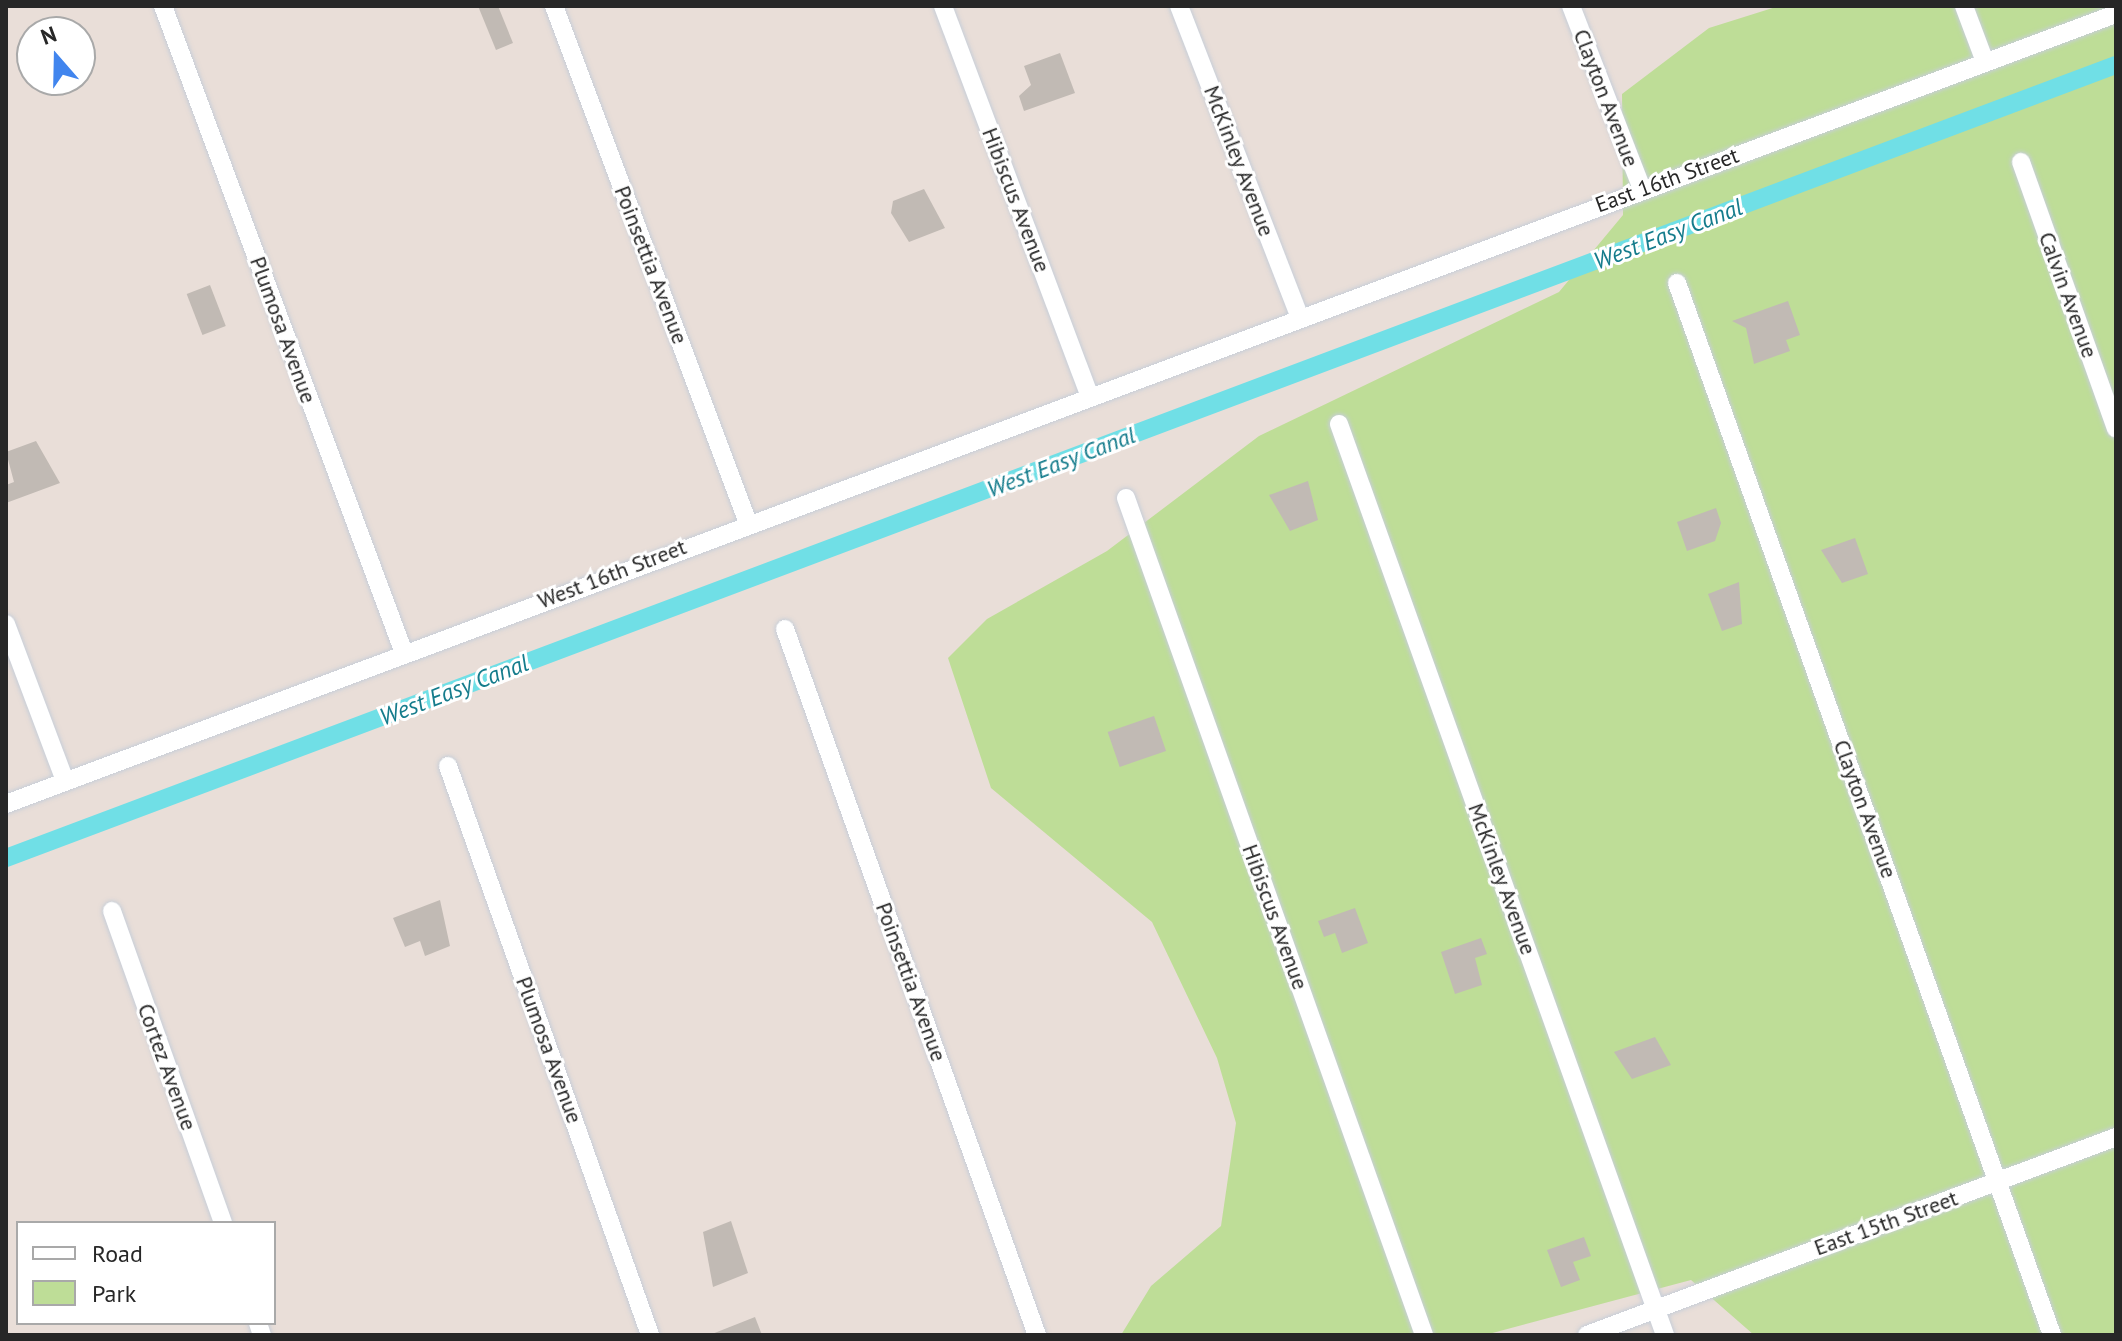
<!DOCTYPE html>
<html>
<head>
<meta charset="utf-8">
<style>
	body { margin:0 }
	#map { position:relative; width:2122px; height:1341px; overflow:hidden; background:#e9ded8; font-family:"PT Sans",sans-serif }
	div>[style] { position:absolute }
	[style*='--x'] { left:calc(var(--x)*1px); top:calc(var(--y)*1px); width:calc(var(--w)*1px); rotate:calc(var(--a)*1deg) }
	.green>* { inset:0; background:#bedd97 }
	.canal>* { height:18px; margin:-9px; padding:0 9px; transform-origin:9px; border-radius:9px; background:#70dfe6 }
	.building>* { inset:0; background:#c1bab4; transform-origin:0 0 }
	.roads { filter:drop-shadow(0 0 2px #c7ced8) drop-shadow(0 0 2px #c7ced8) }
	.street>* { height:18px; margin:-9px; padding:0 9px; transform-origin:9px; border-radius:9px; background:#fff }
	span { translate:-50% -50%; white-space:nowrap; text-align:center; line-height:1.15; -webkit-text-stroke:6px #fff; paint-order:stroke }
	.street-label { font-size:22px; color:#272727 }
	.water-label { font-size:24px; color:#157c8c; font-style:italic }
	.frame { position:absolute; inset:0; border:8px solid #272727; pointer-events:none }
	.legend { position:absolute; left:16px; top:1221px; width:260px; height:104px; box-sizing:border-box; background:#fff; border:2px solid #a9a9a9; margin:0; padding:10px 14px; list-style:none; font-size:24px; color:#272727 }
	.legend li { display:flex; align-items:center; gap:16px; height:40px }
	.legend b { width:40px; border:2px solid #a9a9a9 }
	.north { position:absolute; left:16px; top:16px; width:80px; height:80px; box-sizing:border-box; background:#fff; border:2px solid #a9a9a9; border-radius:50%; rotate:340deg; font-size:22px; font-weight:700; line-height:32px; text-align:center; color:#272727 }
	.north::after { content:''; display:block; margin:auto; width:28px; height:36px; background:#4185ee; clip-path:polygon(50% 0,100% 100%,50% 72%,0 100%) }
</style>
</head>
<body>
<div id="map">
	<div class="green">
		<div style="clip-path:polygon(1779px 6px,2116px 6px,2116px 1335px,1754px 1335px,1691px 1280px,1485px 1335px,1121px 1335px,1151px 1286px,1221px 1226px,1236px 1123px,1217px 1058px,1152px 922px,991px 788px,948px 658px,987px 619px,1107px 551px,1259px 436px,1559px 292px,1623px 215px,1622px 94px,1709px 28px)"></div>
	</div>
	<div class="canal">
		<div style="--x:6;--y:858;--w:2254;--a:-20.6"></div>
	</div>
	<div class="building">
		<div style="clip-path:polygon(478px 6px,498px 6px,513px 43px,496px 50px)"></div>
		<div style="clip-path:polygon(1060px 53px,1075px 93px,1024px 111px,1019px 96px,1031px 85px,1024px 66px)"></div>
		<div style="clip-path:polygon(924px 189px,945px 228px,909px 242px,891px 213px,893px 201px)"></div>
		<div style="left:210px;top:285px;width:44px;height:25px;rotate:69deg"></div>
		<div style="clip-path:polygon(1788px 301px,1800px 335px,1786px 340px,1790px 351px,1754px 364px,1746px 328px,1732px 321px)"></div>
		<div style="clip-path:polygon(36px 441px,60px 483px,6px 503px,6px 485px,14px 482px,6px 452px)"></div>
		<div style="clip-path:polygon(1308px 481px,1318px 520px,1290px 531px,1269px 495px)"></div>
		<div style="clip-path:polygon(1716px 508px,1721px 523px,1715px 541px,1687px 551px,1677px 522px)"></div>
		<div style="clip-path:polygon(1855px 538px,1868px 574px,1842px 583px,1821px 550px)"></div>
		<div style="clip-path:polygon(1739px 582px,1742px 624px,1722px 631px,1708px 594px)"></div>
		<div style="left:1154px;top:716px;width:37px;height:49px;rotate:71deg"></div>
		<div style="clip-path:polygon(440px 900px,450px 946px,425px 956px,420px 941px,405px 947px,393px 918px)"></div>
		<div style="clip-path:polygon(1355px 908px,1368px 943px,1342px 953px,1335px 933px,1324px 937px,1318px 921px)"></div>
		<div style="clip-path:polygon(1481px 938px,1487px 954px,1475px 958px,1482px 985px,1455px 994px,1441px 952px)"></div>
		<div style="clip-path:polygon(1655px 1037px,1671px 1065px,1632px 1079px,1614px 1052px)"></div>
		<div style="clip-path:polygon(731px 1221px,748px 1273px,713px 1287px,703px 1232px)"></div>
		<div style="clip-path:polygon(1584px 1237px,1591px 1256px,1573px 1262px,1580px 1280px,1561px 1287px,1547px 1250px)"></div>
		<div style="clip-path:polygon(755px 1317px,762px 1335px,712px 1335px,712px 1334px)"></div>
	</div>
	<div class="roads">
		<div class="street">
			<div style="--x:163;--y:6;--w:690;--a:69.57"></div>
			<div style="--x:554;--y:6;--w:552;--a:69.43"></div>
			<div style="--x:943;--y:6;--w:415;--a:69.4"></div>
			<div style="--x:1179;--y:6;--w:331;--a:68.8"></div>
			<div style="--x:1571;--y:6;--w:196;--a:68.8"></div>
			<div style="--x:1964;--y:6;--w:60;--a:69.4"></div>
			<div style="--x:2021;--y:162;--w:283;--a:70.4"></div>
			<div style="--x:1677;--y:283;--w:1117;--a:70.38"></div>
			<div style="--x:1339;--y:424;--w:968;--a:70.31"></div>
			<div style="--x:1126;--y:498;--w:888;--a:70.4"></div>
			<div style="--x:6;--y:624;--w:168;--a:69.4"></div>
			<div style="--x:785;--y:629;--w:750;--a:70.36"></div>
			<div style="--x:448;--y:766;--w:604;--a:70.45"></div>
			<div style="--x:6;--y:804;--w:2253;--a:-20.53"></div>
			<div style="--x:112;--y:911;--w:331;--a:70.4"></div>
			<div style="--x:258;--y:1323;--w:13;--a:72"></div>
			<div style="--x:1587;--y:1335;--w:565;--a:-20.52"></div>
		</div>
	</div>
	<div class="street-label">
		<span style="left:1606px;top:98px;rotate:69deg">Clayton Avenue</span>
		<span style="left:1239px;top:161px;rotate:69deg">McKinley Avenue</span>
		<span style="left:1667px;top:180px;rotate:-20deg">East 16th Street</span>
		<span style="left:1016px;top:200px;rotate:69deg">Hibiscus Avenue</span>
		<span style="left:651px;top:265px;rotate:69deg">Poinsettia Avenue</span>
		<span style="left:2068px;top:295px;rotate:70deg">Calvin Avenue</span>
		<span style="left:283px;top:330px;rotate:70deg">Plumosa Avenue</span>
		<span style="left:612px;top:574px;rotate:-21deg">West 16th Street</span>
		<span style="left:1865px;top:809px;rotate:70deg">Clayton Avenue</span>
		<span style="left:1502px;top:879px;rotate:70deg">McKinley Avenue</span>
		<span style="left:1275px;top:917px;rotate:70deg">Hibiscus Avenue</span>
		<span style="left:911px;top:982px;rotate:70deg">Poinsettia Avenue</span>
		<span style="left:549px;top:1050px;rotate:70deg">Plumosa Avenue</span>
		<span style="left:167px;top:1067px;rotate:70deg">Cortez Avenue</span>
		<span style="left:1886px;top:1223px;rotate:-20deg">East 15th Street</span>
	</div>
	<div class="water-label">
		<span style="left:1668px;top:234px;rotate:-21deg">West Easy Canal</span>
		<span style="left:1061px;top:462px;rotate:-21deg">West Easy Canal</span>
		<span style="left:454px;top:690px;rotate:-21deg">West Easy Canal</span>
	</div>
	<div class="frame"></div>
	<ul class="legend">
	<li><b style="height:10px;background:#fff"></b>Road</li>
	<li><b style="height:22px;background:#bedd97"></b>Park</li>
	</ul>
	<div class="north">N</div>
</div>
</body>
</html>
